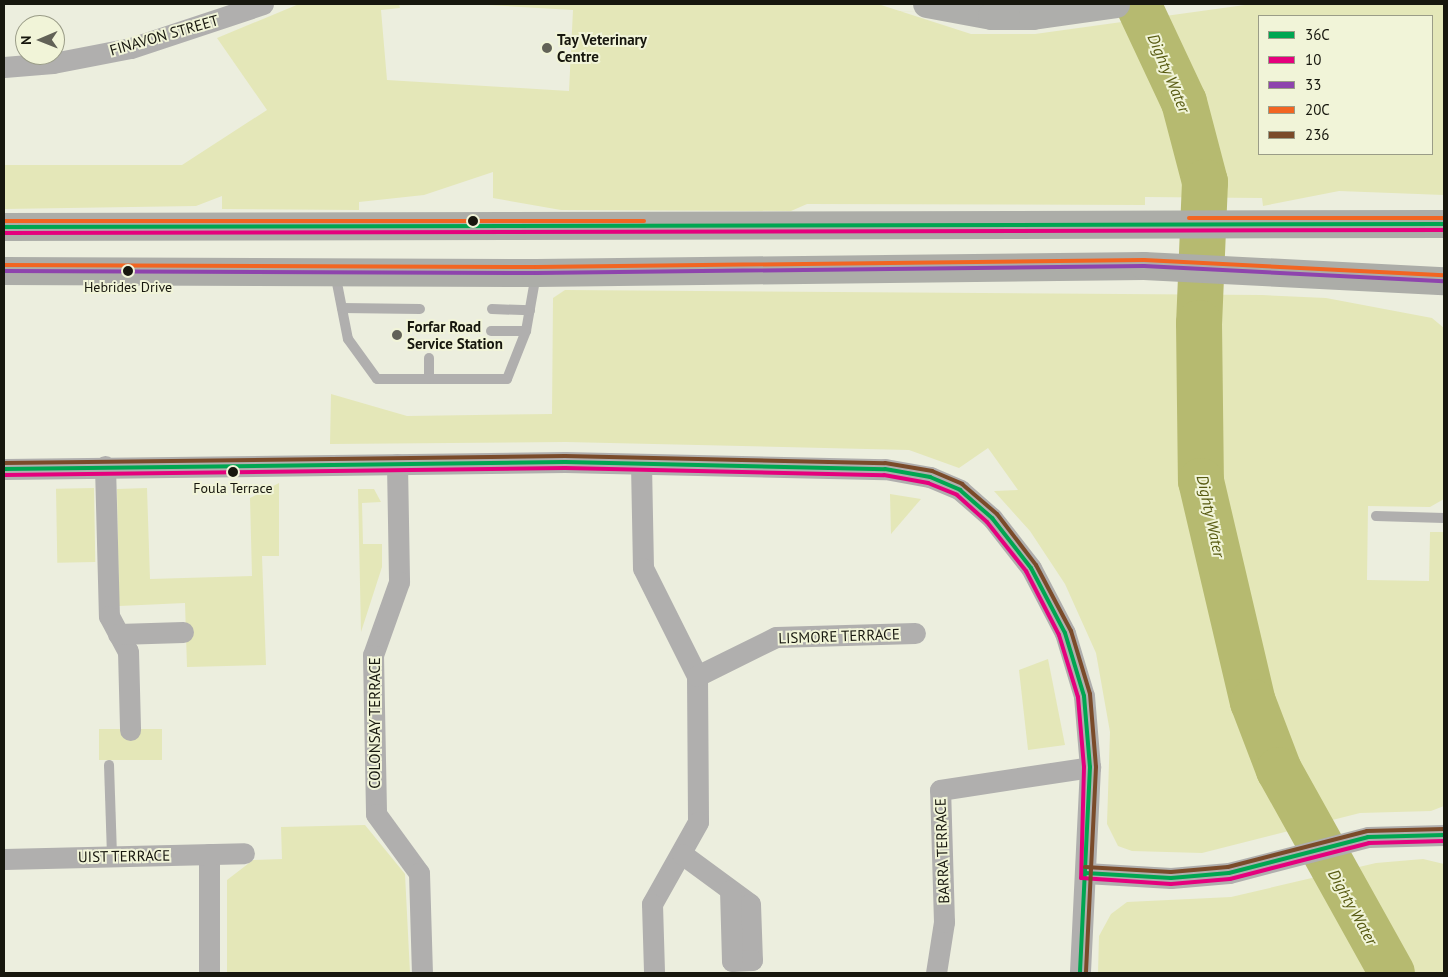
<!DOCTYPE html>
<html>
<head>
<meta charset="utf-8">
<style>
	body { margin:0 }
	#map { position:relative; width:1448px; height:977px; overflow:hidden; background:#eceede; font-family:"PT Sans",sans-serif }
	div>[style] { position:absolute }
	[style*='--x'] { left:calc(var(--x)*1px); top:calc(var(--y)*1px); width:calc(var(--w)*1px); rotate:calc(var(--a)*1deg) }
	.green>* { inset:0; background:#e4e7b8; transform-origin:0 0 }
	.river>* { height:46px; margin:-23px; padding:0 23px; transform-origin:23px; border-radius:23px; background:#b6ba70 }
	.lane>* { height:10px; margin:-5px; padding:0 5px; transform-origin:5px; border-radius:5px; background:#b0afae }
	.street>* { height:21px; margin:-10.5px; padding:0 10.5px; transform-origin:10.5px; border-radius:10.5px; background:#b0afae }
	.secondary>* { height:28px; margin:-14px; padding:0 14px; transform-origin:14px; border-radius:14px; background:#aeaeab }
	.highway>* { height:28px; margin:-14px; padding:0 14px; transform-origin:14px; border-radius:14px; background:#acada8 }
	.bus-1>* { height:4px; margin:-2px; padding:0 2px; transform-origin:2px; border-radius:2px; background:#00a651 }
	.bus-2>* { height:4px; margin:-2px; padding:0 2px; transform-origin:2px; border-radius:2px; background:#e5007d }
	.bus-3>* { height:4px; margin:-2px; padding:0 2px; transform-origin:2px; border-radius:2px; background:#8e44ad }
	.bus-4>* { height:4px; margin:-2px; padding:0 2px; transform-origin:2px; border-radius:2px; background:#f26522 }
	.bus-5>* { height:4px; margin:-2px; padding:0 2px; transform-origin:2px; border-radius:2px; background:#7a4b2a }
	.dots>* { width:14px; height:14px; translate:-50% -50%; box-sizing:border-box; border:2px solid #f1f4d8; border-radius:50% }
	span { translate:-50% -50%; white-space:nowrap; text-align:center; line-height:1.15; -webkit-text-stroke:4px #f1f4d8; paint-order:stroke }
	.bus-label { font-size:14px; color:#17170e }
	.street-label { font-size:15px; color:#17170e }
	.poi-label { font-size:15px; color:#17170e; font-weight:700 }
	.left { translate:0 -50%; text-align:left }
	.water-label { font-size:16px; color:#575a11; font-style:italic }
	.frame { position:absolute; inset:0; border:5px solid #17170e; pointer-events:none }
	.legend { position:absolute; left:1258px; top:15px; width:175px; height:140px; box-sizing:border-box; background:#f1f4d8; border:1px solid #9a9c87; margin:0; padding:6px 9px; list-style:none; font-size:15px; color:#17170e }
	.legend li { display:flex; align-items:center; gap:10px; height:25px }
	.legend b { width:25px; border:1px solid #9a9c87 }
	.north { position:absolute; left:15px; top:15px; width:50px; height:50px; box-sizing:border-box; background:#f1f4d8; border:1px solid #9a9c87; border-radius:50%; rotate:269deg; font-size:14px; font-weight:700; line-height:20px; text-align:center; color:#17170e }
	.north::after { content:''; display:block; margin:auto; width:18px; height:22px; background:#626257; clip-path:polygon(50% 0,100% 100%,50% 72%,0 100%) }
</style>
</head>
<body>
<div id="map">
	<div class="green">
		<div style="clip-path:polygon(evenodd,299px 4px,399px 4px,400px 8px,381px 10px,387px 80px,569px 91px,573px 10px,470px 4px,878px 4px,971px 34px,1035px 34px,1252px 4px,1444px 4px,1444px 195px,1339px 191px,1263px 206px,1262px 198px,1145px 197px,1145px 205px,807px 204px,791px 211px,561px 210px,493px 198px,493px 172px,424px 195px,359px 202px,359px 210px,222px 209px,222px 196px,196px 206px,4px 209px,4px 165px,182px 165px,267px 110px,217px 38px,299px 4px,1259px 16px,1432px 16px,1432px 154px,1259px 154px,1259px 16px)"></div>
		<div style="clip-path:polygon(565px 290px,1262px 295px,1326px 298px,1432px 318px,1444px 328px,1444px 499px,1430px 507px,1368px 506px,1367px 580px,1429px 581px,1430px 532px,1444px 532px,1444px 806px,1431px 811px,1360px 813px,1202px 853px,1132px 851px,1118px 846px,1107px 824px,1110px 732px,1096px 653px,1065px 584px,1030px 531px,994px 491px,1018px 490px,988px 448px,959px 468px,909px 450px,566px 442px,330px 444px,331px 394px,407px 416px,552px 414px,553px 298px)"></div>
		<div style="clip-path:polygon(279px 483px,279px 556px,262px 556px,266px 665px,187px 667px,185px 603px,119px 606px,117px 489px,147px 488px,150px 579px,252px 576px,250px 498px)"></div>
		<div style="left:94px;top:488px;width:74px;height:38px;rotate:89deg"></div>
		<div style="clip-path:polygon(358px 489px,374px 489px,381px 502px,362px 503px,363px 544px,382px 544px,382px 567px,361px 632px)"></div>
		<div style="clip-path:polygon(890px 494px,921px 499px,891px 534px)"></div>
		<div style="clip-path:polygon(1048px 659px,1065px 745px,1028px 750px,1019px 670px)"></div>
		<div style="left:162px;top:729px;width:31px;height:63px;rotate:90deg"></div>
		<div style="clip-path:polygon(365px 825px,405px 874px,410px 973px,227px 973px,227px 880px,253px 860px,282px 859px,281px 827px)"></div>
		<div style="clip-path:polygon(1423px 859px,1444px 864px,1444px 973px,1098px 973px,1099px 936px,1111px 914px,1127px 902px,1231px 897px,1376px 863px)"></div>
	</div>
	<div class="river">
		<div style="--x:1138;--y:4;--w:108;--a:64.9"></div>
		<div style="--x:1184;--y:102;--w:83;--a:75.3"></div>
		<div style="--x:1205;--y:182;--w:141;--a:92.4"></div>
		<div style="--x:1199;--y:323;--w:158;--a:89.3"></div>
		<div style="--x:1201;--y:481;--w:227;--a:76.8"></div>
		<div style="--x:1253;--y:702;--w:73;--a:69.1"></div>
		<div style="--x:1279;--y:770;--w:232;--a:60.9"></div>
	</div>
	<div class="lane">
		<div style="--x:335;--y:273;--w:67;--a:78.9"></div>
		<div style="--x:348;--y:339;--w:49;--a:54.1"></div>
		<div style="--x:377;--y:379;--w:130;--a:0"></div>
		<div style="--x:507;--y:379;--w:52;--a:-68.4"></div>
		<div style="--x:526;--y:331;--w:58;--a:-80"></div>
		<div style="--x:342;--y:308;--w:78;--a:0.7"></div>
		<div style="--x:492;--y:309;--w:38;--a:2"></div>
		<div style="--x:491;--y:331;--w:35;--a:0"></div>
		<div style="--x:429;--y:379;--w:21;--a:-90"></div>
		<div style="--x:1376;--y:516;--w:68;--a:1.7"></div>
		<div style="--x:109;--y:765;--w:91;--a:88.1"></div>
	</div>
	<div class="street">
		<div style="--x:4;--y:67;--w:49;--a:-4.7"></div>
		<div style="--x:53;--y:63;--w:79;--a:-10.9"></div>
		<div style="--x:131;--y:48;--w:139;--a:-18.4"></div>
		<div style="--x:397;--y:464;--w:118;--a:89"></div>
		<div style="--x:399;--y:582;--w:77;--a:109.6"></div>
		<div style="--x:373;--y:655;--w:159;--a:88.9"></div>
		<div style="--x:376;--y:814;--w:73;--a:53.9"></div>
		<div style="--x:419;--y:873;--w:100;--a:88.3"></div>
		<div style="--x:641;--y:464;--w:104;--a:88.9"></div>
		<div style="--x:643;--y:568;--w:121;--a:63.4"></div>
		<div style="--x:697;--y:676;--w:146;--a:89.6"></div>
		<div style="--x:698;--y:822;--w:94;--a:119.3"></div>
		<div style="--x:652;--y:904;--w:69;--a:88.3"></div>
		<div style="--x:105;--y:466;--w:150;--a:88.5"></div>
		<div style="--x:109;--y:616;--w:40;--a:62"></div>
		<div style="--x:128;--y:651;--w:79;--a:88.5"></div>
		<div style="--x:4;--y:469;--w:561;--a:-0.71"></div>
		<div style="--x:565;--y:462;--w:320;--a:1.3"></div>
		<div style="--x:885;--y:469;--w:46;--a:10.1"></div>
		<div style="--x:930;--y:477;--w:33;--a:23"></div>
		<div style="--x:960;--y:490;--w:43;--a:41.2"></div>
		<div style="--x:992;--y:518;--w:63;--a:52"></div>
		<div style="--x:1031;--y:568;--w:73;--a:62.4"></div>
		<div style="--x:1065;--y:633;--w:66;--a:73.2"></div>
		<div style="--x:1084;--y:696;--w:71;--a:85.2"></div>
		<div style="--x:1090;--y:767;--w:206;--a:92.8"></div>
		<div style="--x:118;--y:634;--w:65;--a:-1.8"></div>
		<div style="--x:697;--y:676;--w:88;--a:-26.3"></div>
		<div style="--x:776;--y:637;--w:139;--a:-1.6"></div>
		<div style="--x:209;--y:854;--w:119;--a:90"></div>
		<div style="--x:682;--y:854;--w:84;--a:36.3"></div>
		<div style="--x:750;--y:904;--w:56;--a:88"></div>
		<div style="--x:752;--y:960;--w:20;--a:177"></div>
		<div style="--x:732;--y:961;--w:71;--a:-91.6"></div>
		<div style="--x:4;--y:859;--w:240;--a:-1.4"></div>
		<div style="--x:1085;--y:873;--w:86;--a:3.3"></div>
		<div style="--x:1171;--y:878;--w:58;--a:-4.9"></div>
		<div style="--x:1229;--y:873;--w:144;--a:-14.5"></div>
		<div style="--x:1368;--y:837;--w:76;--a:-1.5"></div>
		<div style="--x:936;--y:973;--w:52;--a:-81.1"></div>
		<div style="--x:944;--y:922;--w:132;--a:-91.7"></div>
		<div style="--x:940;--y:790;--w:152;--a:-8.7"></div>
	</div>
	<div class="secondary">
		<div style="--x:927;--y:4;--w:66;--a:10.5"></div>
		<div style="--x:992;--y:16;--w:41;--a:0"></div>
		<div style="--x:1033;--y:16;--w:84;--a:-8.2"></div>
	</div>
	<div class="highway">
		<div style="--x:4;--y:227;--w:1440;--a:-0.12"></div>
		<div style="--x:4;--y:271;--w:532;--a:0.22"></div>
		<div style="--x:536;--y:273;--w:608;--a:-0.66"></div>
		<div style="--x:1144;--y:266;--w:300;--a:2.9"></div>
	</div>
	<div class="bus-1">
		<div style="--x:4;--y:227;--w:1440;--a:-0.12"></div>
		<div style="--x:4;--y:469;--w:561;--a:-0.71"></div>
		<div style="--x:565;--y:462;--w:320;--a:1.3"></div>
		<div style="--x:885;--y:469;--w:46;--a:10.1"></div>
		<div style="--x:930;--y:477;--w:33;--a:23"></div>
		<div style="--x:960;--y:490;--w:43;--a:41.2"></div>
		<div style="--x:992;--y:518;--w:63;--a:52"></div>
		<div style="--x:1031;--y:568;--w:73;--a:62.4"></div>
		<div style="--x:1065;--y:633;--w:66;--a:73.2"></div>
		<div style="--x:1084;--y:696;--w:71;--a:85.2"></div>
		<div style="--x:1090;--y:767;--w:206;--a:92.8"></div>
		<div style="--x:1085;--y:873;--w:86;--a:3.3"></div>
		<div style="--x:1171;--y:878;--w:58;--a:-4.9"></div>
		<div style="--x:1229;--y:873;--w:144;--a:-14.5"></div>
		<div style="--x:1368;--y:837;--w:76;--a:-1.5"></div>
	</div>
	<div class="bus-2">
		<div style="--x:4;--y:233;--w:1440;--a:-0.12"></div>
		<div style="--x:4;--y:475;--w:561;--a:-0.71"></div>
		<div style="--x:565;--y:468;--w:319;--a:1.3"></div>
		<div style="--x:884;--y:475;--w:45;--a:10.3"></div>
		<div style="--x:928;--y:483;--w:31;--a:22"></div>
		<div style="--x:957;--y:495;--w:40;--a:42"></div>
		<div style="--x:987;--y:522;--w:63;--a:51.5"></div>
		<div style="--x:1026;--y:571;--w:72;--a:62.7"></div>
		<div style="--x:1059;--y:635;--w:65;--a:73"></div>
		<div style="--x:1078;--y:697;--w:70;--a:85.1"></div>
		<div style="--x:1084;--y:767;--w:111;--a:91.5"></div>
		<div style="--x:1081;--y:878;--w:90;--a:3.8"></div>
		<div style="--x:1171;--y:884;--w:59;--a:-4.8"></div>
		<div style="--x:1230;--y:879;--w:144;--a:-14.5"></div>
		<div style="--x:1369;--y:843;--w:75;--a:-1.5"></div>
	</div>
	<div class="bus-3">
		<div style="--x:4;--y:271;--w:532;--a:0.22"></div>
		<div style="--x:536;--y:273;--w:608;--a:-0.66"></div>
		<div style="--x:1144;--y:266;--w:300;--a:2.9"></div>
	</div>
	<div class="bus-4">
		<div style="--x:1189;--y:218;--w:255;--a:0"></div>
		<div style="--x:4;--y:221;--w:640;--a:0"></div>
		<div style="--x:4;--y:265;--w:532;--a:0.22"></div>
		<div style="--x:536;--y:267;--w:608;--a:-0.66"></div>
		<div style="--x:1144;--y:260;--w:300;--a:2.9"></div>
	</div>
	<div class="bus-5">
		<div style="--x:4;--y:463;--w:561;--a:-0.71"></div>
		<div style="--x:565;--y:456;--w:320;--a:1.3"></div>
		<div style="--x:885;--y:463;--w:48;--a:9.7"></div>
		<div style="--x:932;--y:471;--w:33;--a:23"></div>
		<div style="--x:962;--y:484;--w:46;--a:40.6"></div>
		<div style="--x:997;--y:514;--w:64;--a:52.6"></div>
		<div style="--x:1036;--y:565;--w:75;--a:62.1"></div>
		<div style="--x:1071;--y:631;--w:66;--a:73.2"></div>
		<div style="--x:1090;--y:694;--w:73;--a:85.3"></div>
		<div style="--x:1096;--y:767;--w:206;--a:92.8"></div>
		<div style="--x:1085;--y:867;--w:86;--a:3.3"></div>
		<div style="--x:1171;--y:872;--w:57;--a:-5"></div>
		<div style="--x:1228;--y:867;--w:144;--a:-14.5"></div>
		<div style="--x:1367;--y:831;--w:77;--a:-1.5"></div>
	</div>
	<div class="dots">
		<div style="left:547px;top:48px;background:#626257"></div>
		<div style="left:473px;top:221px;background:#17170e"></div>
		<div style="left:128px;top:271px;background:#17170e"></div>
		<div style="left:397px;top:335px;background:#626257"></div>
		<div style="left:233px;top:472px;background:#17170e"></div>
	</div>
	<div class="bus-label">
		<span style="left:128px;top:287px">Hebrides Drive</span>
		<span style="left:233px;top:488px">Foula Terrace</span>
	</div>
	<div class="street-label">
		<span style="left:164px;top:35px;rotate:-16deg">FINAVON STREET</span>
		<span style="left:839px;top:636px;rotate:-2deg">LISMORE TERRACE</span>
		<span style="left:375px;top:723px;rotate:-90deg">COLONSAY TERRACE</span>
		<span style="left:942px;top:851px;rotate:-92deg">BARRA TERRACE</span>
		<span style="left:124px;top:856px;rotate:-1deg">UIST TERRACE</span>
	</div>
	<div class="poi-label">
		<span class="left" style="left:557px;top:48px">Tay Veterinary<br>Centre</span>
		<span class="left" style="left:407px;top:335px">Forfar Road<br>Service Station</span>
	</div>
	<div class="water-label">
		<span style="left:1169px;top:73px;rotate:67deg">Dighty Water</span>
		<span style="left:1211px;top:516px;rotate:78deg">Dighty Water</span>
		<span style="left:1353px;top:907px;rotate:61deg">Dighty Water</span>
	</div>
	<div class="frame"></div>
	<ul class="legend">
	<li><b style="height:6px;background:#00a651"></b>36C</li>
	<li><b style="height:6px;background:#e5007d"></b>10</li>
	<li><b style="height:6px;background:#8e44ad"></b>33</li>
	<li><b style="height:6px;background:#f26522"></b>20C</li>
	<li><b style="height:6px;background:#7a4b2a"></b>236</li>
	</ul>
	<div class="north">N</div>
</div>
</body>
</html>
